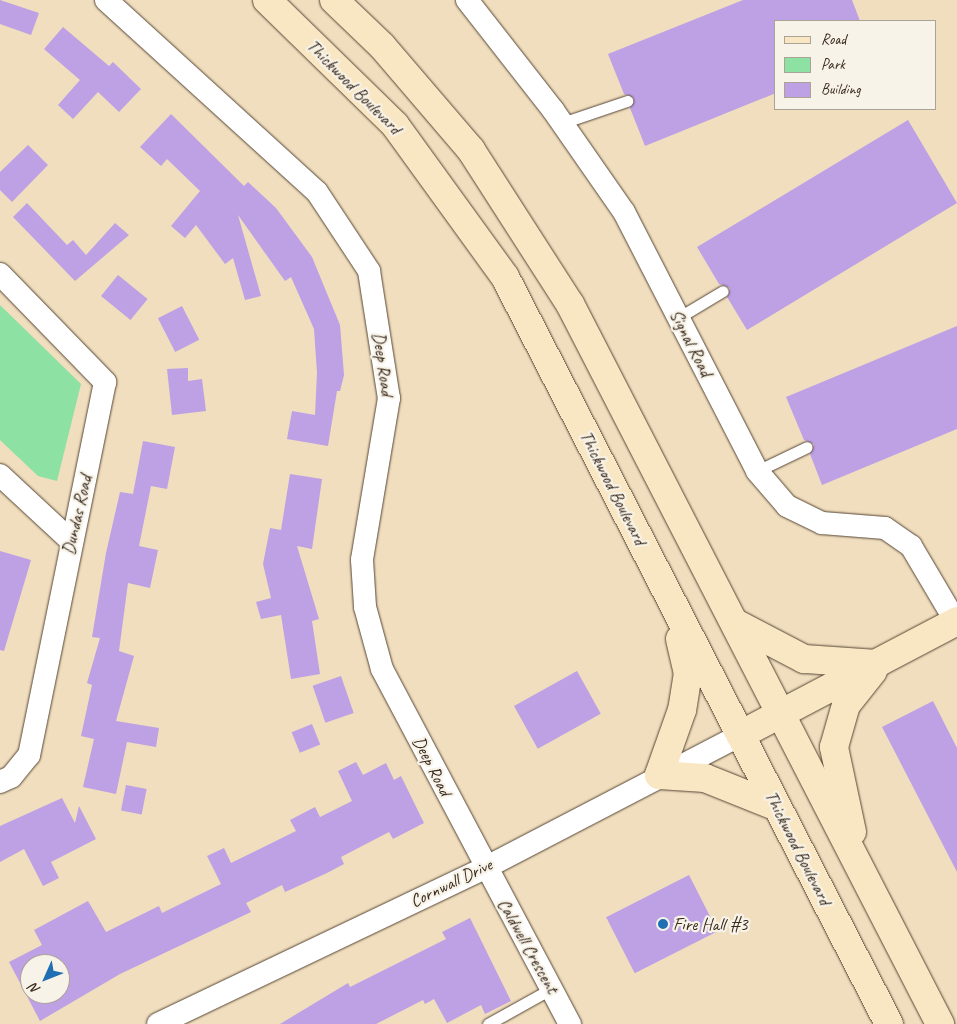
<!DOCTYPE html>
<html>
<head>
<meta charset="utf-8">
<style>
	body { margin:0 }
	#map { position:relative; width:957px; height:1024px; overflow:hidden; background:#f0debe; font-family:Caveat,sans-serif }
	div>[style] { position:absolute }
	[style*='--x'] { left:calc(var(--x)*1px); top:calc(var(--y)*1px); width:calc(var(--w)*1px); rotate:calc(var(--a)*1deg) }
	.green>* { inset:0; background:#8ce1a3 }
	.building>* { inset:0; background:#bea0e5; transform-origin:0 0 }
	.roads { filter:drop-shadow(0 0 1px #564536) drop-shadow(0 0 1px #564536) }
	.lane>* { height:11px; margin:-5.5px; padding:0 5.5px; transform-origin:5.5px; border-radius:5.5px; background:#fff }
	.street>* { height:22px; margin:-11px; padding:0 11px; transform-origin:11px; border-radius:11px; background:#fff }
	.secondary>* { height:28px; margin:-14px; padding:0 14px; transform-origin:14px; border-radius:14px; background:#f9e7c3 }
	.dots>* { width:14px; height:14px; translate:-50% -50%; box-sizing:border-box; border:2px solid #f7f3e8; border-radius:50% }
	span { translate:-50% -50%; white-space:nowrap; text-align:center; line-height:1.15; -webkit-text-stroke:4.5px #f7f3e8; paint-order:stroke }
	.street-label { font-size:18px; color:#3b2a1e }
	.poi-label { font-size:18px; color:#3b2a1e }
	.left { translate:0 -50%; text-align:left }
	.legend { position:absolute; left:774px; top:20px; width:162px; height:90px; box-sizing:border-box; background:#f7f3e8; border:1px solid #aca397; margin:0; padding:6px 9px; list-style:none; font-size:15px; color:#3b2a1e }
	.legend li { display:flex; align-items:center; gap:10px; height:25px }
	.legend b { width:25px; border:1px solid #aca397 }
	.north { position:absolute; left:20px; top:954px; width:50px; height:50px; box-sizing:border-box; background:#f7f3e8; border:1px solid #aca397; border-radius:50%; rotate:226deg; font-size:14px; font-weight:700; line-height:20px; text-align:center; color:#3b2a1e }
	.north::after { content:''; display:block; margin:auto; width:18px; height:22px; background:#1f6fb2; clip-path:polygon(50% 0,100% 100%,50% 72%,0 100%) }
</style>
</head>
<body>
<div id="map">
	<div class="green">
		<div style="clip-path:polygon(0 305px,81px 384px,57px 481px,38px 476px,0 440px)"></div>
	</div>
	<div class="building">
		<div style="clip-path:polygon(0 0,39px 13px,31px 35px,0 24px)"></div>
		<div style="clip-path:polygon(743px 0,852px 0,860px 21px,776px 21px,776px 93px,645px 146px,630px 108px,634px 98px,624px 94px,608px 54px)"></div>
		<div style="clip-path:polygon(63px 27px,109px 66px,113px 62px,141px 89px,119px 112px,98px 92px,73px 119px,58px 105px,80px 80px,44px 49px)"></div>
		<div style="clip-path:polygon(171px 114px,244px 186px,248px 182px,276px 208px,312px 257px,340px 325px,344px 375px,340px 391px,337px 391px,328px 446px,287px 439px,292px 411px,315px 415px,317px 373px,314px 329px,291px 277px,285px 281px,238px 215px,261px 296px,245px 300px,233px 258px,225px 264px,196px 225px,185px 238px,171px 226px,200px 191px,167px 159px,161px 166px,140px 147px)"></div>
		<div style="clip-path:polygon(908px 120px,957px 203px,747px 330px,727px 297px,730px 288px,719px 284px,697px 247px)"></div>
		<div style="clip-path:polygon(28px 145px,48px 165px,12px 202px,0 190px,0 172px)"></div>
		<div style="clip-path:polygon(27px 203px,67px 245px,73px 240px,86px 255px,115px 223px,129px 235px,75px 281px,13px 217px)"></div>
		<div style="left:118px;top:275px;width:38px;height:27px;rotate:39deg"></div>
		<div style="left:182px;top:306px;width:38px;height:27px;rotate:63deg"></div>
		<div style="clip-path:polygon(957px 326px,957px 429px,822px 485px,810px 454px,814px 444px,804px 440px,786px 397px)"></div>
		<div style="clip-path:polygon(188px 368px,188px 381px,202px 379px,206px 411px,172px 415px,167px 369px)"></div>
		<div style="clip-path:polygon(143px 441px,175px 447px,167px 489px,151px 486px,139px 546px,158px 550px,150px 588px,128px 583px,119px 651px,134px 656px,116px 721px,159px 728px,156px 747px,127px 742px,116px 794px,83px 787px,94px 739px,81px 736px,92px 685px,87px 683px,100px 638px,92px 637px,106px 553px,120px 492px,133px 494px)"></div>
		<div style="clip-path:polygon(290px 474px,322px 479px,312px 549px,297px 546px,319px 619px,312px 621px,320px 674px,291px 679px,281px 615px,261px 619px,256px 602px,271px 598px,263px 564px,270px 528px,281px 530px)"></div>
		<div style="clip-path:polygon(0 551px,31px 560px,4px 651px,0 650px)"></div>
		<div style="left:577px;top:671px;width:49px;height:72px;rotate:61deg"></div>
		<div style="left:341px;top:676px;width:39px;height:30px;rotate:71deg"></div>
		<div style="clip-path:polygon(933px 701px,957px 748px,957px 872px,882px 727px)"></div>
		<div style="left:312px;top:724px;width:22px;height:22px;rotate:68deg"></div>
		<div style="clip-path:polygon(evenodd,356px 762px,363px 775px,386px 763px,394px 780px,401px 776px,424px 823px,393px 839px,389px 832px,341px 857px,344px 864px,327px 873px,285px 892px,282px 885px,246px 903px,251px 912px,120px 974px,40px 1021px,9px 962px,42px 945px,34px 930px,88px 901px,106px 932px,159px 906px,162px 913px,221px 884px,207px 856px,224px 848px,231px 863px,296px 831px,290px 820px,315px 807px,320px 817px,352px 801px,338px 771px,356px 762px,30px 964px,60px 964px,60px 994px,30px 994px,30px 964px)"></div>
		<div style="left:126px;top:785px;width:21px;height:26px;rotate:11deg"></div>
		<div style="clip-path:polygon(62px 798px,75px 823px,79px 806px,96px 839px,51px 862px,59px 878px,43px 886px,24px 849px,0 862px,0 826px)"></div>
		<div style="left:689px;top:875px;width:63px;height:93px;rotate:63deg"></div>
		<div style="clip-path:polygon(470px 918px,511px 1001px,485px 1014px,481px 1005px,447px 1023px,434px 999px,425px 1004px,423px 1000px,376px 1024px,280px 1024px,348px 983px,350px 987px,446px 939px,442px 932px)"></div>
	</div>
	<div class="roads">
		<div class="lane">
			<div style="--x:562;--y:123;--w:69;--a:-18.7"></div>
			<div style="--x:678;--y:318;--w:52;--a:-31"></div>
			<div style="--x:757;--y:471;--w:55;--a:-25.6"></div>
			<div style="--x:488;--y:1024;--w:72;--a:-29.1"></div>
		</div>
		<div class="street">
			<div style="--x:106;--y:0;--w:285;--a:42.3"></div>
			<div style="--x:317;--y:192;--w:95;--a:56.6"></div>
			<div style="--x:369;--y:271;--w:129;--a:81.1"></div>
			<div style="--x:389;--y:398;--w:164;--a:99.5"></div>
			<div style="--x:362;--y:560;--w:47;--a:86.3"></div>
			<div style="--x:365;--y:607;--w:64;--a:74.7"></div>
			<div style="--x:382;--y:669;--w:402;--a:62.1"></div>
			<div style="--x:467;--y:0;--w:140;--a:52"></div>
			<div style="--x:553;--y:110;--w:124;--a:55.2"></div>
			<div style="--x:624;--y:212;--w:291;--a:62.8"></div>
			<div style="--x:757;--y:471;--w:46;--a:49.4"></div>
			<div style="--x:787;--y:506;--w:39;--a:26"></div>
			<div style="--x:822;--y:523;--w:63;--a:4.5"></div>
			<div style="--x:885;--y:528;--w:32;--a:35"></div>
			<div style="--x:911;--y:546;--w:88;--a:59.4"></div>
			<div style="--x:0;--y:274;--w:151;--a:45.8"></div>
			<div style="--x:105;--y:382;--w:381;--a:101.5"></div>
			<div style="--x:29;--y:755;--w:28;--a:129"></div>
			<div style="--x:11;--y:777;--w:12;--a:156"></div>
			<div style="--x:0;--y:475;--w:97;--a:42.9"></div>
			<div style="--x:158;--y:1024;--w:362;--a:-25.5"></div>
			<div style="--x:485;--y:868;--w:288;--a:-27.5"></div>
		</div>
		<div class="secondary">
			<div style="--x:267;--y:0;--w:179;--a:44.3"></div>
			<div style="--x:395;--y:125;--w:188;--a:54.1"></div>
			<div style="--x:505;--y:277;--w:840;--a:62.79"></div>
			<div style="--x:334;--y:0;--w:66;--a:43.8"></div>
			<div style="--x:382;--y:46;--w:137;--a:49.4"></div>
			<div style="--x:471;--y:150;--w:183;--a:57.3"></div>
			<div style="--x:570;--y:304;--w:810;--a:62.8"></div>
			<div style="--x:735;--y:623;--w:78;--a:27.6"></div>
			<div style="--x:804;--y:659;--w:73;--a:3.9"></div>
			<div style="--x:680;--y:639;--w:35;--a:77"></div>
			<div style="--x:688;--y:673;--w:37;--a:99"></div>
			<div style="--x:682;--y:710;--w:69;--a:109.5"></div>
			<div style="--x:659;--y:775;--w:46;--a:3.7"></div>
			<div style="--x:705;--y:778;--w:78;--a:21.9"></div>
			<div style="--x:740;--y:735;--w:245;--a:-27.7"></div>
			<div style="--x:852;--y:832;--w:87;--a:-102"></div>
			<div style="--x:834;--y:747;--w:44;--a:-74.1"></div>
			<div style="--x:846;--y:705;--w:43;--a:-51.5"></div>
		</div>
	</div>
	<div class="dots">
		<div style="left:663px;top:924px;background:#1f6fb2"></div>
	</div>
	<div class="street-label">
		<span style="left:354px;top:87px;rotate:45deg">Thickwood Boulevard</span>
		<span style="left:691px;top:343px;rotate:63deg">Signal Road</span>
		<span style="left:383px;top:364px;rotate:82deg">Deep Road</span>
		<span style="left:613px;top:488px;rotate:63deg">Thickwood Boulevard</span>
		<span style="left:77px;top:515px;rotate:-77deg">Dundas Road</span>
		<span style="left:432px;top:766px;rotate:63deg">Deep Road</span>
		<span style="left:798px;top:848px;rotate:63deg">Thickwood Boulevard</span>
		<span style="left:451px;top:883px;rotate:-26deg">Cornwall Drive</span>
		<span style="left:528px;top:946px;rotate:61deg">Caldwell Crescent</span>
	</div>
	<div class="poi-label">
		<span class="left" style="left:673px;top:924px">Fire Hall #3</span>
	</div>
	<ul class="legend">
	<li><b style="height:6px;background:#f9e7c3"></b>Road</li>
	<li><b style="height:14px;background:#8ce1a3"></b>Park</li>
	<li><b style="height:14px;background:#bea0e5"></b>Building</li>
	</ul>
	<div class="north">N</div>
</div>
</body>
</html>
